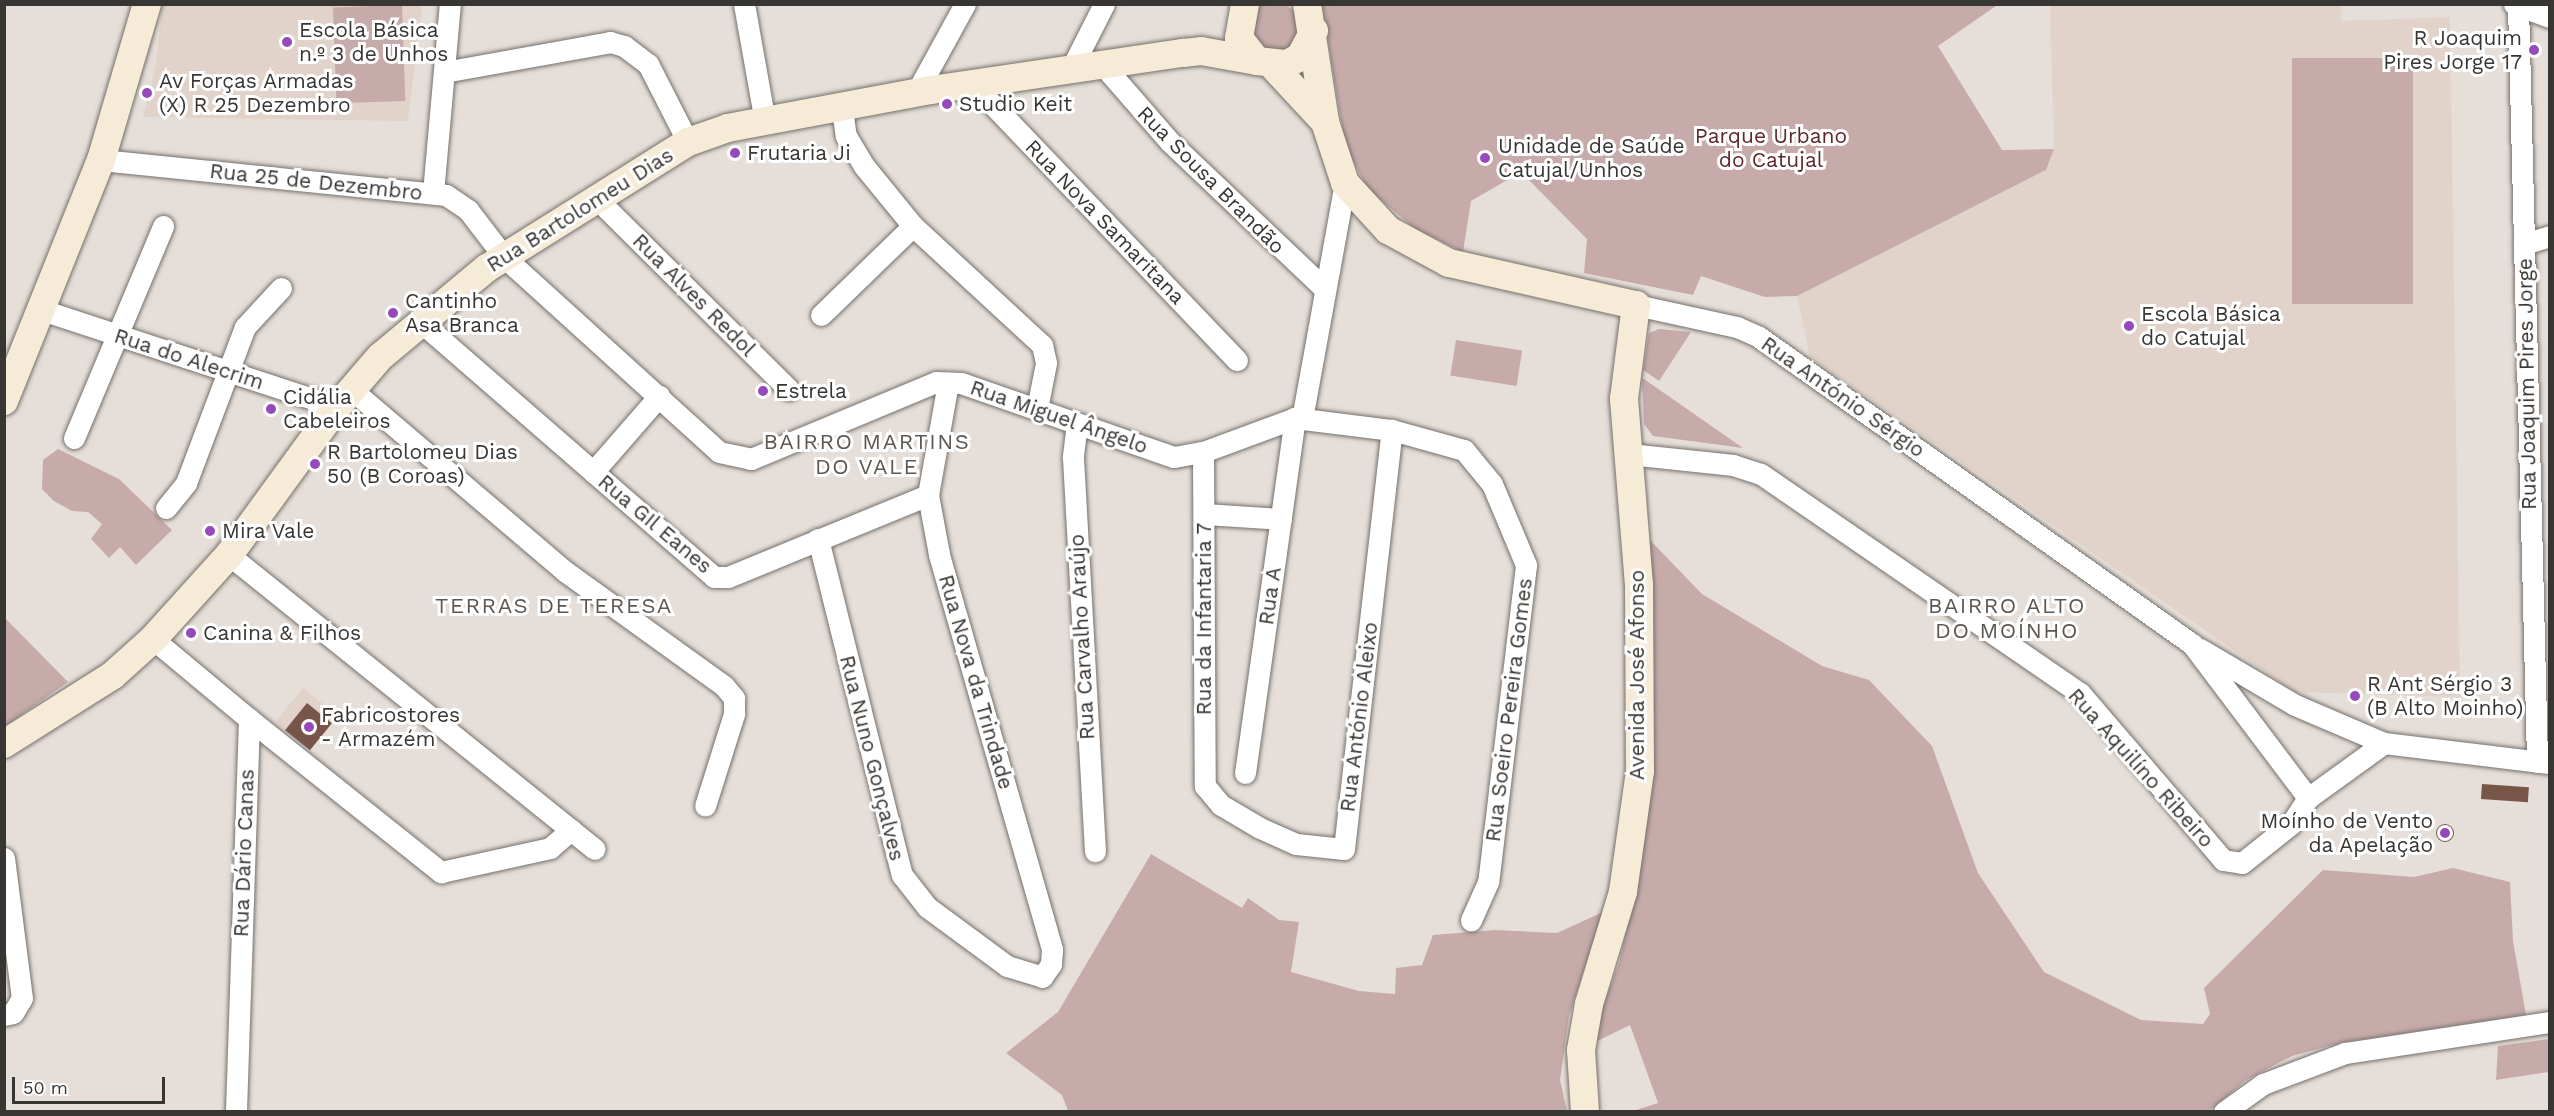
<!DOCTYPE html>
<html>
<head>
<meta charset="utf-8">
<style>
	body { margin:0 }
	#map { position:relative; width:2554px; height:1116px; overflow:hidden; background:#e6dfd9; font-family:"Work Sans",sans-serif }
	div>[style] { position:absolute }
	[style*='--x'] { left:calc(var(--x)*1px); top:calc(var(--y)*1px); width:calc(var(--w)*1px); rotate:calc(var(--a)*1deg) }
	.built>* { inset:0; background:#e1d3c9; transform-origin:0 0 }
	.green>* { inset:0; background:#c6abaa; transform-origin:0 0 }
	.round { border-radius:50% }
	.building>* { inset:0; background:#785549; transform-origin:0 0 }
	.roads { filter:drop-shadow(0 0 2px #76706b) drop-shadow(0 0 2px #76706b) }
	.street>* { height:21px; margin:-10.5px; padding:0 10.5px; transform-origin:10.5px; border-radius:10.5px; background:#fff }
	.secondary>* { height:28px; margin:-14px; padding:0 14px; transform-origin:14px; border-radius:14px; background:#f6ebd7 }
	.dots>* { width:16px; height:16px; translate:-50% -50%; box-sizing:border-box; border:3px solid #fff; border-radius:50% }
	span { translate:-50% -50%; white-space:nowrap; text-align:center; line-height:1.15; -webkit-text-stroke:6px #fff; paint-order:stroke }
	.poi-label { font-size:21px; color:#383633 }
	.left { translate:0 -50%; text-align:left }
	.right { translate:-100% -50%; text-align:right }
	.park-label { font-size:21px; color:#5e272b }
	.street-label { font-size:21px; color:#383633 }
	.neighbourhood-label { font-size:22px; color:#5c5752; letter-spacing:1.5px }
	.frame { position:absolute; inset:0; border:6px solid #383633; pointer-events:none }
	.scale { position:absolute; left:12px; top:1077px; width:153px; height:27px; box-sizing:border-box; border:3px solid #383633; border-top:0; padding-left:8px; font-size:18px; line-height:21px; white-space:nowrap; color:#383633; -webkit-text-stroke:4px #fff; paint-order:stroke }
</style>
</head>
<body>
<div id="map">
	<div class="built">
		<div style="clip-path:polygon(2341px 4px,2341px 21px,2450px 17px,2460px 697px,2294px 692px,1810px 357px,1797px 296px,2046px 170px,2054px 149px,2050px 5px)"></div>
		<div style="clip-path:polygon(162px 5px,422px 5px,408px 121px,143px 117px,156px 64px)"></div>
		<div style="left:303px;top:688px;width:45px;height:43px;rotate:39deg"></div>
	</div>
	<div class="green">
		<div class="round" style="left:1249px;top:2px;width:50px;height:50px"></div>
		<div style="left:402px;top:5px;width:96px;height:69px;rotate:88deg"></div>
		<div style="clip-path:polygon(1322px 5px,2044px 5px,1996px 6px,1938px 46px,2002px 150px,2054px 149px,2046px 170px,1797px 296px,1765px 297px,1701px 276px,1693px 295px,1584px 273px,1587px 239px,1521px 172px,1471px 201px,1463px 252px,1414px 228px,1367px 188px,1345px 144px)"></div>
		<div style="left:2292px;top:58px;width:121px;height:246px"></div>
		<div style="clip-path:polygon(1659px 329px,1691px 332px,1659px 381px,1643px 370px,1649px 333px)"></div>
		<div style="left:1456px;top:340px;width:67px;height:36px;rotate:9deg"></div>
		<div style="clip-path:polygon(1642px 379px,1644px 379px,1743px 448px,1653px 436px,1644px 424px)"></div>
		<div style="clip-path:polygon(58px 449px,119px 479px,172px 530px,136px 565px,120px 547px,109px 558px,91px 539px,102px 524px,88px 512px,72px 511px,54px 501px,42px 489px,43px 460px)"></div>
		<div style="clip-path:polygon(1647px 537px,1702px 594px,1822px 666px,1869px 680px,1932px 746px,1978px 873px,2044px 972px,2141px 1020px,2203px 1024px,2210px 1014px,2204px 988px,2323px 870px,2414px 877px,2453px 868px,2510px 882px,2513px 941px,2526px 1015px,2340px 1043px,2292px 1056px,2246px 1080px,2208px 1112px,1633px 1111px,1658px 1103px,1630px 1025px,1589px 1045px,1619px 963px,1640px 869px,1654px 678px)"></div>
		<div style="clip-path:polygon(4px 617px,68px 682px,5px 726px,4px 726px)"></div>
		<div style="clip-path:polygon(1151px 854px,1242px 908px,1248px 898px,1279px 920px,1299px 922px,1291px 972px,1359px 991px,1395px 994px,1396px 968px,1422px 965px,1433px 935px,1495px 930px,1557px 933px,1603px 912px,1569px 1016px,1560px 1080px,1567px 1111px,1068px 1111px,1062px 1095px,1006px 1053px,1058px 1012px)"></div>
		<div style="clip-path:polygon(2549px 1039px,2549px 1072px,2496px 1080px,2498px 1046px)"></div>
	</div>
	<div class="building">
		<div style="left:307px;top:703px;width:32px;height:35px;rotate:39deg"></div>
		<div style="left:2482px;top:784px;width:47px;height:15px;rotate:4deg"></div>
		<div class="round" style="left:2436px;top:824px;width:18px;height:18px"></div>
	</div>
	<div class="roads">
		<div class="street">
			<div style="--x:744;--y:4;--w:120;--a:79.9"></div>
			<div style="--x:2514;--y:4;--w:38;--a:20"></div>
			<div style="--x:2518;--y:4;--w:758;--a:88.56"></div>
			<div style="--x:1103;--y:65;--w:102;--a:49"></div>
			<div style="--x:1170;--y:142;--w:214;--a:43.5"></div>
			<div style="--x:1071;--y:69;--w:73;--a:-63.1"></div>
			<div style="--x:444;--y:72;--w:169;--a:-10.2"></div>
			<div style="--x:610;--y:42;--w:15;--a:16"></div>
			<div style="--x:624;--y:46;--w:30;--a:37"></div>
			<div style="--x:648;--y:64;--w:88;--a:62.9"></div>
			<div style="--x:973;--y:84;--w:382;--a:46.3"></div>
			<div style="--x:916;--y:93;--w:102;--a:-61.2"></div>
			<div style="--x:842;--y:109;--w:27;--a:82"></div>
			<div style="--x:846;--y:136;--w:35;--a:59"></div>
			<div style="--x:864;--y:166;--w:77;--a:50.8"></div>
			<div style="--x:913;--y:226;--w:176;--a:42.7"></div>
			<div style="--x:1042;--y:345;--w:18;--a:77"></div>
			<div style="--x:1046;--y:363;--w:47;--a:101.1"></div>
			<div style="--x:101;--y:160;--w:347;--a:5.8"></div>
			<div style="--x:446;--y:195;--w:27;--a:34"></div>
			<div style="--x:468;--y:210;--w:59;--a:52.5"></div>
			<div style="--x:504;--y:257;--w:290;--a:42.2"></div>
			<div style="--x:719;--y:452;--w:33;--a:12"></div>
			<div style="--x:751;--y:459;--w:200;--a:-22.6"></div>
			<div style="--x:936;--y:382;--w:25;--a:2"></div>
			<div style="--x:961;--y:383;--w:225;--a:19.2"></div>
			<div style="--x:1174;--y:457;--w:29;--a:-10"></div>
			<div style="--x:1203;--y:452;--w:98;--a:-20.3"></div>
			<div style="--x:1295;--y:418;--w:98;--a:7.1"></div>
			<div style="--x:1392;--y:430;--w:75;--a:15.5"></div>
			<div style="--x:1464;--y:450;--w:44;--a:50.5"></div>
			<div style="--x:1492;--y:484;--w:88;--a:67.2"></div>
			<div style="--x:1526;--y:565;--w:319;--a:96.8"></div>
			<div style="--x:1488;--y:882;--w:42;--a:114.1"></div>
			<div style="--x:433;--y:193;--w:190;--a:-84.9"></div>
			<div style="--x:598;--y:200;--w:269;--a:44.8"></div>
			<div style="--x:2524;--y:244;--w:27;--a:-17"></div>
			<div style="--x:1636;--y:305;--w:103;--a:12.3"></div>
			<div style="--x:1737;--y:327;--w:24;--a:24"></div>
			<div style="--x:1759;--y:337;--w:531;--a:35.34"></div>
			<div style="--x:2192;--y:644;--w:193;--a:53"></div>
			<div style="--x:42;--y:310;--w:311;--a:18.2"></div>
			<div style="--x:821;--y:315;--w:128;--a:-44.1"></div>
			<div style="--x:422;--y:323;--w:387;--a:41"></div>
			<div style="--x:714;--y:577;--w:14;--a:0"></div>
			<div style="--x:728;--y:577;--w:216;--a:-22.3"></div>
			<div style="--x:352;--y:390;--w:281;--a:40.4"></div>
			<div style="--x:566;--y:572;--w:195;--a:35.8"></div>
			<div style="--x:724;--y:686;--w:16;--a:50"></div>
			<div style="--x:734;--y:698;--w:16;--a:90"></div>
			<div style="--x:734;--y:714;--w:96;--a:107.5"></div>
			<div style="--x:1302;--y:419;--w:240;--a:-79.7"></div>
			<div style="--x:1077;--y:423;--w:35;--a:97"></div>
			<div style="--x:1073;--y:458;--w:394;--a:86.8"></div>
			<div style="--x:74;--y:438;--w:230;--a:-67.2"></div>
			<div style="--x:1203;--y:452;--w:334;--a:89.7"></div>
			<div style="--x:1205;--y:786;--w:25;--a:50"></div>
			<div style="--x:1221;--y:805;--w:45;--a:30.5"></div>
			<div style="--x:1260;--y:828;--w:39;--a:24"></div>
			<div style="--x:1296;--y:844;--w:48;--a:5.9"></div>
			<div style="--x:1344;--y:849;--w:422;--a:-83.5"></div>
			<div style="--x:1629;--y:454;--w:105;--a:6"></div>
			<div style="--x:1733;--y:465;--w:29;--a:18"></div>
			<div style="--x:1761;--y:474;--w:387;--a:34.5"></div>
			<div style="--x:2080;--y:693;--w:220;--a:49.4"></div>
			<div style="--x:2223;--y:860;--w:19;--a:9"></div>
			<div style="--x:2242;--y:863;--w:63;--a:-38.5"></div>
			<div style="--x:2291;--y:824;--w:31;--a:-57"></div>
			<div style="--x:2308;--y:798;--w:94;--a:-35.9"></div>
			<div style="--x:593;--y:472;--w:101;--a:-49"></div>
			<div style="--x:166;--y:508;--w:32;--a:-51"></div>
			<div style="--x:186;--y:483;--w:167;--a:-69.3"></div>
			<div style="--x:245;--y:327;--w:53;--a:-47.3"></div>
			<div style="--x:1204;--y:514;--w:77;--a:3.7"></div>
			<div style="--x:818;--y:539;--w:346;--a:76"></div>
			<div style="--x:902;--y:875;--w:41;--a:52"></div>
			<div style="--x:927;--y:907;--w:99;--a:36.4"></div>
			<div style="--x:1007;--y:966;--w:37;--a:17"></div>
			<div style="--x:1042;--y:977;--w:16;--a:-55"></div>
			<div style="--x:1051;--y:964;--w:15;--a:-86"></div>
			<div style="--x:1052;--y:949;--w:411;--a:-106"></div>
			<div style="--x:939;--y:554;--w:60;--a:-100.6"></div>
			<div style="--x:928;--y:495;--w:114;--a:-79.9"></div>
			<div style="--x:229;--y:555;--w:469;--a:38.8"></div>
			<div style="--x:153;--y:639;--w:125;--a:39.8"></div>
			<div style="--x:249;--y:719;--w:393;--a:91.9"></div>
			<div style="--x:2200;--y:649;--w:110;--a:30.5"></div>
			<div style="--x:2295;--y:705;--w:97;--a:23.1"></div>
			<div style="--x:2384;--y:743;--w:166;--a:6.9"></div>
			<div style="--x:249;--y:719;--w:246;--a:38.6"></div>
			<div style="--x:441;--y:872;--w:112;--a:-12.4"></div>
			<div style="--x:550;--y:848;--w:28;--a:-41"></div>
			<div style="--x:1245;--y:773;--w:359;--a:-82"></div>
			<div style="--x:4;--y:858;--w:141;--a:82.7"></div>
			<div style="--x:22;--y:998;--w:17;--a:121"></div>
			<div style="--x:13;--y:1013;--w:9;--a:167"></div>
			<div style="--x:2224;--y:1112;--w:48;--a:-35.7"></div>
			<div style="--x:2263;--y:1084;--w:88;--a:-20.7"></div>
			<div style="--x:2345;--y:1053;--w:207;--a:-8.6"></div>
		</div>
		<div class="secondary">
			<div style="--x:1245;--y:4;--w:35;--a:100"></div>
			<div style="--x:1239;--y:38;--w:29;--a:52"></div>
			<div style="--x:1257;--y:61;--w:30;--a:6"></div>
			<div style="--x:1287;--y:64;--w:15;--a:-28"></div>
			<div style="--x:1300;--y:57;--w:30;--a:-62"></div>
			<div style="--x:1307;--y:4;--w:119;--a:81.3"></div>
			<div style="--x:1325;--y:122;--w:64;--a:71.8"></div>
			<div style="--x:1345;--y:183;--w:64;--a:47.5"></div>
			<div style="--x:1388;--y:230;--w:69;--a:28.4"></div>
			<div style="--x:1449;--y:263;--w:192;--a:12.7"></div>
			<div style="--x:1636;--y:305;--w:95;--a:97.3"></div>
			<div style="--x:1624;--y:399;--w:186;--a:85.4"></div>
			<div style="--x:1639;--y:584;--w:187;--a:89.7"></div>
			<div style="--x:1640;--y:771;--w:122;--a:98"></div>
			<div style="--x:1623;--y:892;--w:117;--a:106.9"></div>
			<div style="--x:1589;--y:1004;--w:47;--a:99.9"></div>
			<div style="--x:1581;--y:1050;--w:62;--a:86.3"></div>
			<div style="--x:1272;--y:65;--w:78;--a:47.1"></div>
			<div style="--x:4;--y:401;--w:260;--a:-68.1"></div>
			<div style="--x:101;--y:160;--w:163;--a:-73.6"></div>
			<div style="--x:4;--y:744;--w:129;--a:-32.3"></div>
			<div style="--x:113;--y:675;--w:54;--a:-42"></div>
			<div style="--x:153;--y:639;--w:113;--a:-47.9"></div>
			<div style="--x:229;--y:555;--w:183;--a:-53.9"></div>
			<div style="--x:337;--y:407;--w:66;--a:-49.3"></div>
			<div style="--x:380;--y:357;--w:139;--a:-39.8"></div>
			<div style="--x:487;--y:268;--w:237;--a:-32.1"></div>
			<div style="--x:688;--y:142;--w:42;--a:-19.3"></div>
			<div style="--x:728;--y:128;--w:207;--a:-10.6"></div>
			<div style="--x:931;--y:90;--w:255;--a:-8.4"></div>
			<div style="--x:1183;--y:53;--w:18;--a:-6"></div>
			<div style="--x:1201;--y:51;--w:57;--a:10.1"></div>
		</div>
	</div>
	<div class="dots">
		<div style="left:287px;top:42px;background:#9649bb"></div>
		<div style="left:2534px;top:50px;background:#9649bb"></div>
		<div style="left:147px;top:93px;background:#9649bb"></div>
		<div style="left:947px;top:104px;background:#9649bb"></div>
		<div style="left:735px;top:153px;background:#9649bb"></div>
		<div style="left:1485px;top:158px;background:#9649bb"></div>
		<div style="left:393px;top:313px;background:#9649bb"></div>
		<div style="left:2129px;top:326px;background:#9649bb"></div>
		<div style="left:763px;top:391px;background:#9649bb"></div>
		<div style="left:271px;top:409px;background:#9649bb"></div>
		<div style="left:315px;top:464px;background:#9649bb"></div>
		<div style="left:210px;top:531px;background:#9649bb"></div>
		<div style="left:191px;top:633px;background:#9649bb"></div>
		<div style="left:2355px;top:696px;background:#9649bb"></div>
		<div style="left:309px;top:727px;background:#9649bb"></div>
		<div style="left:2445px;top:833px;background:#9649bb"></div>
	</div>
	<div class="poi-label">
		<span class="left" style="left:299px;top:42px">Escola Básica<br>n.º 3 de Unhos</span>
		<span class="right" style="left:2522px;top:50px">R Joaquim<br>Pires Jorge 17</span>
		<span class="left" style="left:159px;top:93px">Av Forças Armadas<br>(X) R 25 Dezembro</span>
		<span class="left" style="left:959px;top:104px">Studio Keit</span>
		<span class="left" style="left:1498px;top:158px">Unidade de Saúde<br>Catujal/Unhos</span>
		<span class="left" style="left:747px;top:153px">Frutaria Ji</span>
		<span class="left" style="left:405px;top:313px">Cantinho<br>Asa Branca</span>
		<span class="left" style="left:2141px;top:326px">Escola Básica<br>do Catujal</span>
		<span class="left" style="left:775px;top:391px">Estrela</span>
		<span class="left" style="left:283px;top:409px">Cidália<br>Cabeleiros</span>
		<span class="left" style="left:327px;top:464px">R Bartolomeu Dias<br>50 (B Coroas)</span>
		<span class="left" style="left:222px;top:531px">Mira Vale</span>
		<span class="left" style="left:203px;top:633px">Canina &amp; Filhos</span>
		<span class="left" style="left:2367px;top:696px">R Ant Sérgio 3<br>(B Alto Moinho)</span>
		<span class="left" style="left:321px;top:727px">Fabricostores<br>- Armazém</span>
		<span class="right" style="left:2433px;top:833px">Moínho de Vento<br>da Apelação</span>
	</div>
	<div class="park-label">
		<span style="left:1771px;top:148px">Parque Urbano<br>do Catujal</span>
	</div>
	<div class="street-label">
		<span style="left:1211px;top:180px;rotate:45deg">Rua Sousa Brandão</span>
		<span style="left:316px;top:182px;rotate:6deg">Rua 25 de Dezembro</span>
		<span style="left:580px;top:210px;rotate:-32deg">Rua Bartolomeu Dias</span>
		<span style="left:1105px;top:222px;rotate:46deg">Rua Nova Samaritana</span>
		<span style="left:694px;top:295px;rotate:45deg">Rua Alves Redol</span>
		<span style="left:189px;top:359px;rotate:18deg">Rua do Alecrim</span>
		<span style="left:2527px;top:384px;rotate:-91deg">Rua Joaquim Pires Jorge</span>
		<span style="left:1843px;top:397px;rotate:35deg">Rua António Sérgio</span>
		<span style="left:1059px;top:417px;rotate:19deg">Rua Miguel Ângelo</span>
		<span style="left:655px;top:524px;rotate:40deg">Rua GIl Eanes</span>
		<span style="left:1270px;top:596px;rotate:-82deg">Rua A</span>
		<span style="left:1204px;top:619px;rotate:-90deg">Rua da Infantaria 7</span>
		<span style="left:1082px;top:637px;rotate:-93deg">Rua Carvalho Araújo</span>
		<span style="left:1637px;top:675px;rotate:-90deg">Avenida José Afonso</span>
		<span style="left:976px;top:682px;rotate:74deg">Rua Nova da Trindade</span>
		<span style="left:1509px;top:710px;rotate:-83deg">Rua Soeiro Pereira Gomes</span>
		<span style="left:1359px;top:717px;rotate:-83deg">Rua António Aleixo</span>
		<span style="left:872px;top:758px;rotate:76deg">Rua Nuno Gonçalves</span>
		<span style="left:2141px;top:768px;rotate:48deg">Rua Aquilíno Ribeiro</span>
		<span style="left:244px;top:853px;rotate:-88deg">Rua Dário Canas</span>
	</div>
	<div class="neighbourhood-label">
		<span style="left:867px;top:454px">BAIRRO MARTINS<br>DO VALE</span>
		<span style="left:2007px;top:618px">BAIRRO ALTO<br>DO MOÍNHO</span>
		<span style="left:554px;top:606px">TERRAS DE TERESA</span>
	</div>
	<div class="frame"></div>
	<div class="scale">50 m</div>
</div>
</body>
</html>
